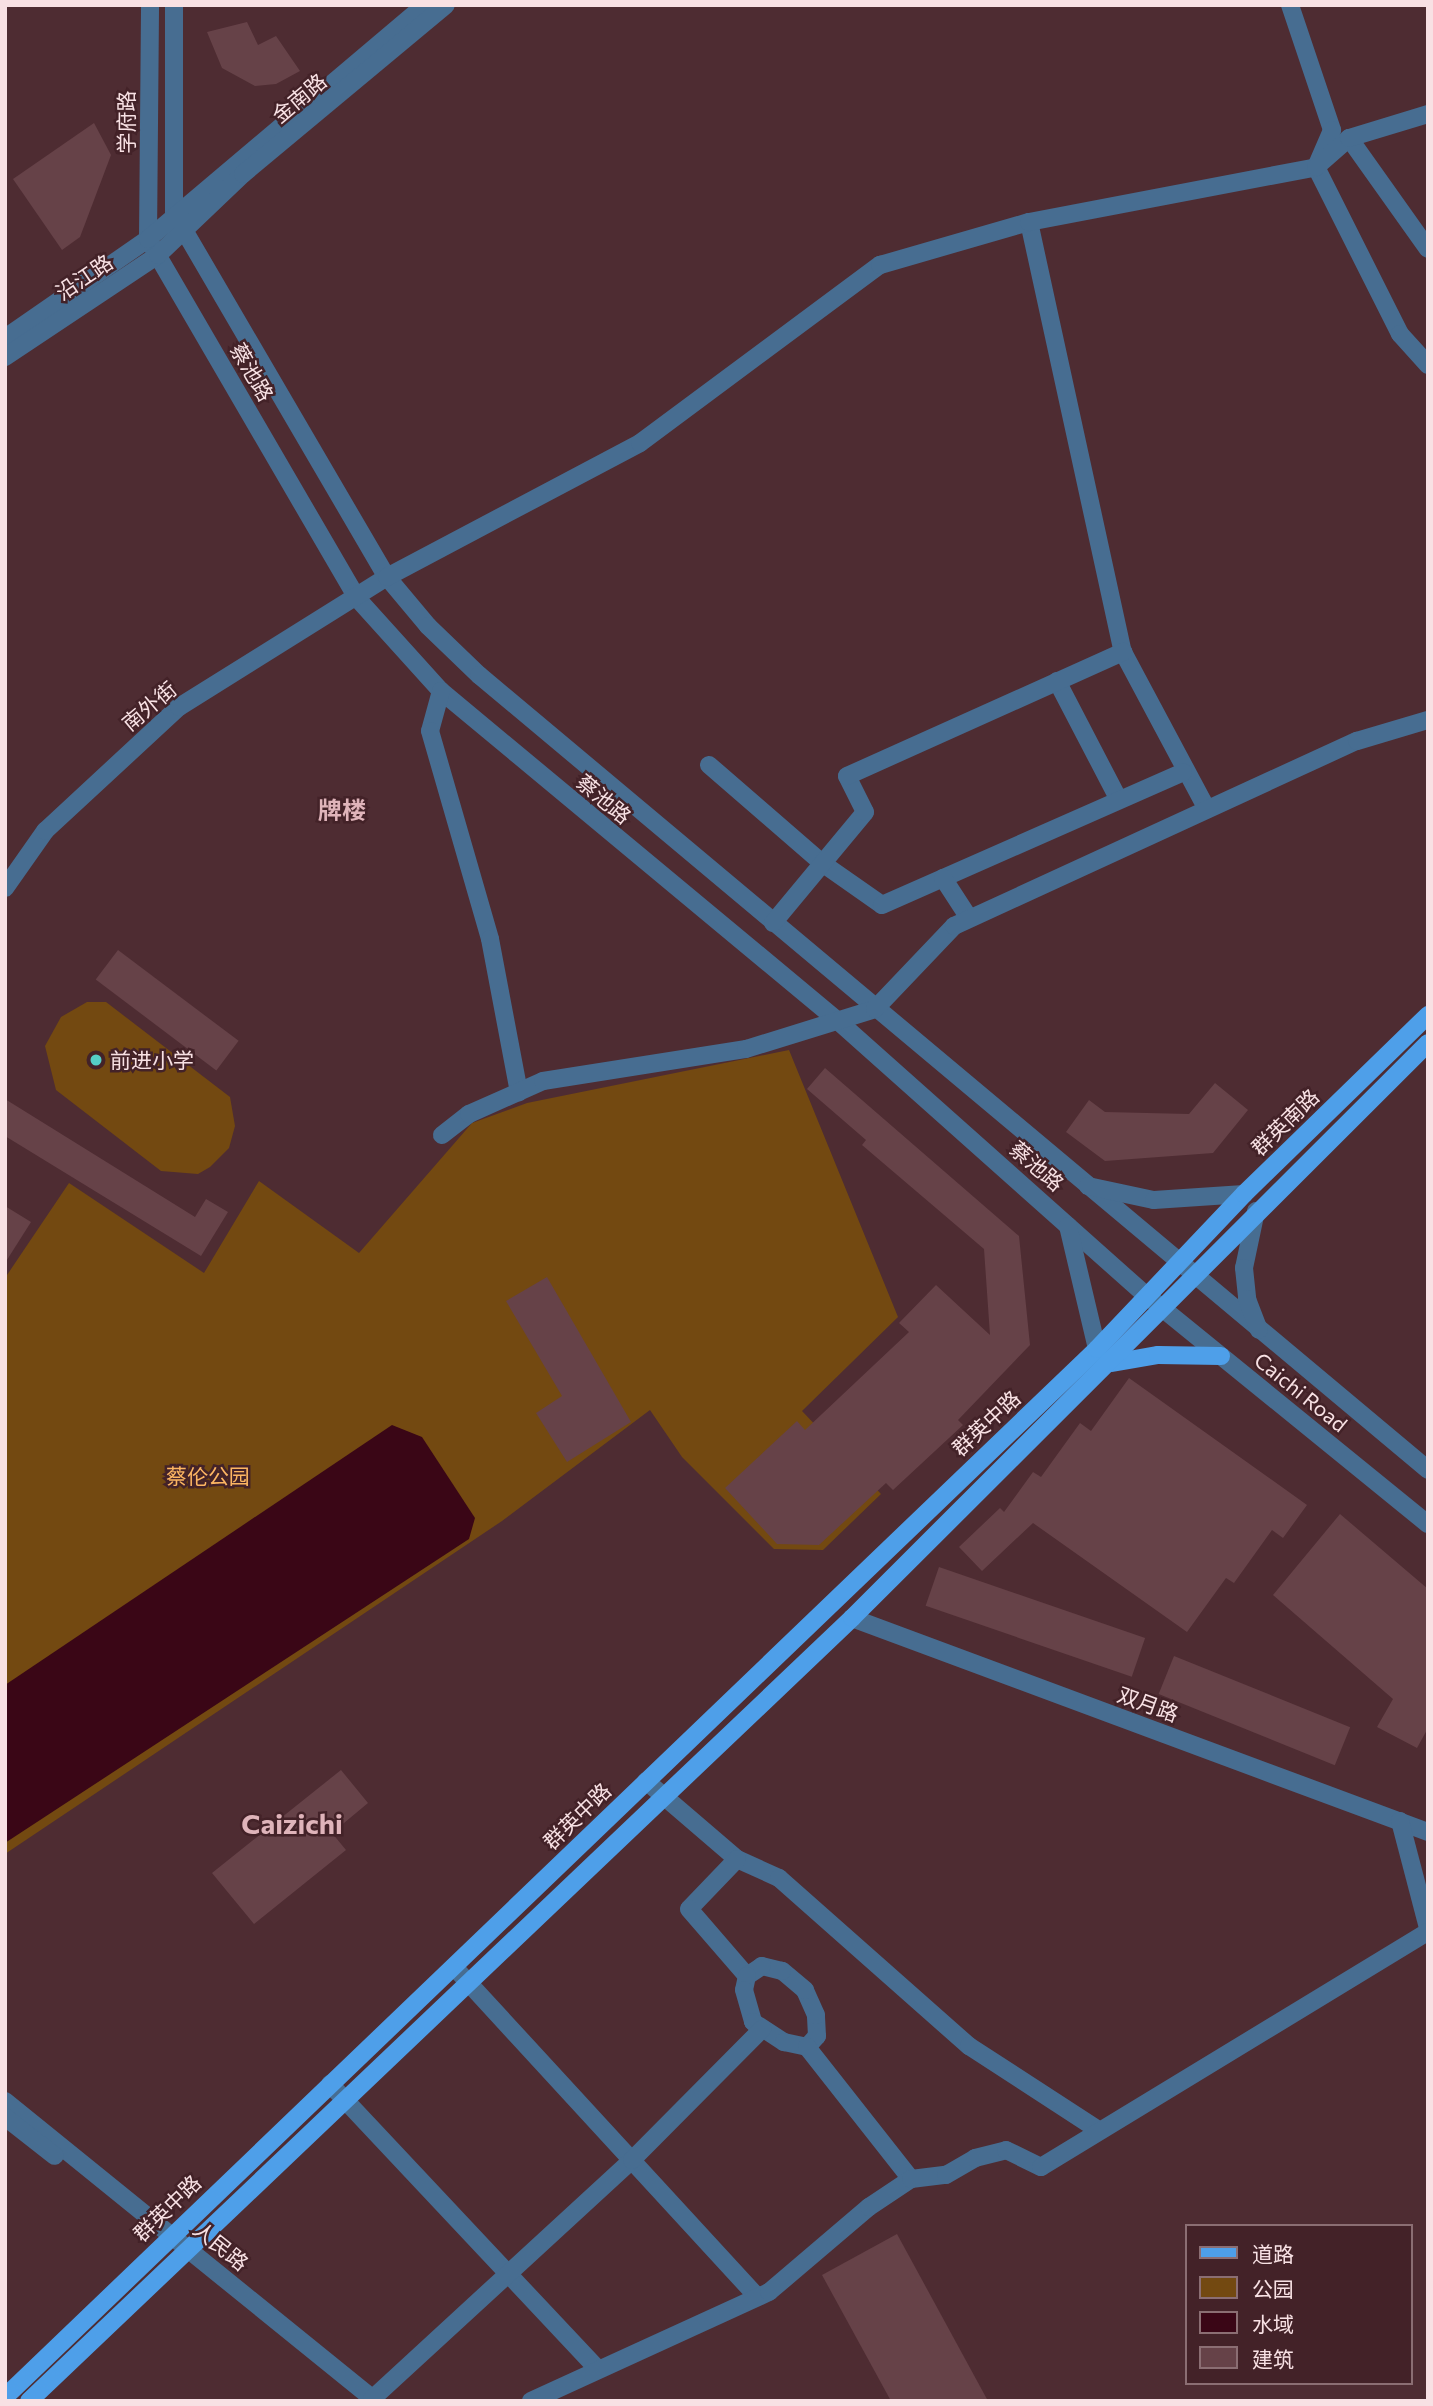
<!DOCTYPE html>
<html>
<head>
<meta charset="utf-8">
<style>
	body { margin:0 }
	#map { position:relative; width:1433px; height:2406px; overflow:hidden; background:#4e2c32; font-family:Commissioner,"Noto Sans SC",sans-serif }
	div>[style] { position:absolute }
	[style*='--x'] { left:calc(var(--x)*1px); top:calc(var(--y)*1px); width:calc(var(--w)*1px); rotate:calc(var(--a)*1deg) }
	.green>* { inset:0; background:#734911 }
	.water>* { inset:0; background:#3a0616 }
	.building>* { inset:0; background:#664248; transform-origin:0 0 }
	.minor>* { height:18px; margin:-9px; padding:0 9px; transform-origin:9px; border-radius:9px; background:#476d91 }
	.major>* { height:18px; margin:-9px; padding:0 9px; transform-origin:9px; border-radius:9px; background:#4e9fe9 }
	.dots>* { width:19px; height:19px; translate:-50% -50%; box-sizing:border-box; border:4px solid #432228; border-radius:50% }
	span { translate:-50% -50%; white-space:nowrap; text-align:center; line-height:1.15; -webkit-text-stroke:5px #432228; paint-order:stroke }
	.street-label { font-size:21px; color:#f8e1e4 }
	.poi-label { font-size:21px; color:#f8e1e4 }
	.left { translate:0 -50%; text-align:left }
	.park-label { font-size:21px; color:#fdb662 }
	.quarter-label { font-size:24px; color:#dfb4ba; font-weight:700 }
	.district-label { font-size:28px; color:#dfb4ba; font-weight:700 }
	.frame { position:absolute; inset:0; border:7px solid #f8e1e4; pointer-events:none }
	.legend { position:absolute; left:1185px; top:2224px; width:228px; height:161px; box-sizing:border-box; background:#432228; border:2px solid #8b6e73; margin:0; padding:9px 12px; list-style:none; font-size:21px; color:#f8e1e4 }
	.legend li { display:flex; align-items:center; gap:14px; height:35px }
	.legend b { width:35px; border:2px solid #8b6e73 }
</style>
</head>
<body>
<div id="map">
	<div class="green">
		<div style="clip-path:polygon(87px 1002px,106px 1002px,230px 1097px,235px 1126px,229px 1148px,210px 1167px,198px 1174px,161px 1171px,56px 1090px,45px 1046px,61px 1017px)"></div>
		<div style="clip-path:polygon(789px 1050px,898px 1317px,802px 1411px,881px 1494px,823px 1550px,774px 1549px,682px 1457px,650px 1410px,502px 1521px,5px 1854px,5px 1278px,69px 1183px,204px 1273px,259px 1181px,359px 1253px,472px 1123px,527px 1103px)"></div>
	</div>
	<div class="water">
		<div style="clip-path:polygon(392px 1425px,422px 1437px,475px 1518px,469px 1539px,5px 1843px,5px 1685px)"></div>
	</div>
	<div class="building">
		<div style="clip-path:polygon(247px 22px,258px 45px,276px 36px,300px 71px,276px 84px,255px 86px,222px 68px,207px 32px)"></div>
		<div style="clip-path:polygon(94px 123px,111px 155px,80px 237px,62px 250px,13px 179px)"></div>
		<div style="left:118px;top:950px;width:151px;height:37px;rotate:37deg"></div>
		<div style="clip-path:polygon(825px 1068px,1019px 1236px,1030px 1345px,958px 1420px,963px 1425px,893px 1490px,886px 1483px,819px 1545px,777px 1544px,725px 1488px,797px 1421px,805px 1430px,909px 1332px,899px 1323px,936px 1285px,990px 1335px,984px 1249px,862px 1145px,866px 1140px,807px 1089px)"></div>
		<div style="clip-path:polygon(1215px 1083px,1248px 1110px,1213px 1153px,1105px 1161px,1066px 1132px,1089px 1100px,1105px 1112px,1189px 1114px)"></div>
		<div style="clip-path:polygon(5px 1099px,195px 1217px,206px 1199px,228px 1212px,201px 1256px,5px 1136px)"></div>
		<div style="clip-path:polygon(5px 1206px,31px 1222px,5px 1263px)"></div>
		<div style="clip-path:polygon(547px 1277px,631px 1422px,567px 1462px,536px 1413px,562px 1396px,506px 1301px)"></div>
		<div style="clip-path:polygon(1129px 1378px,1307px 1505px,1283px 1538px,1272px 1530px,1234px 1583px,1226px 1578px,1187px 1632px,1033px 1523px,982px 1571px,959px 1547px,1000px 1508px,1004px 1512px,1033px 1472px,1041px 1477px,1080px 1423px,1091px 1431px)"></div>
		<div style="clip-path:polygon(1340px 1514px,1428px 1589px,1428px 1728px,1417px 1748px,1377px 1727px,1393px 1699px,1273px 1595px)"></div>
		<div style="left:939px;top:1567px;width:218px;height:41px;rotate:19deg"></div>
		<div style="left:1174px;top:1656px;width:190px;height:41px;rotate:22deg"></div>
		<div style="clip-path:polygon(341px 1770px,368px 1803px,332px 1833px,346px 1850px,254px 1924px,212px 1873px)"></div>
		<div style="clip-path:polygon(897px 2234px,988px 2401px,891px 2401px,822px 2275px)"></div>
	</div>
	<div class="minor">
		<div style="--x:1290;--y:5;--w:132;--a:71.4"></div>
		<div style="--x:1332;--y:130;--w:40;--a:113.4"></div>
		<div style="--x:1316;--y:167;--w:187;--a:63.3"></div>
		<div style="--x:1400;--y:334;--w:42;--a:47.9"></div>
		<div style="--x:1349;--y:138;--w:136;--a:54.6"></div>
		<div style="--x:174;--y:213;--w:422;--a:59.7"></div>
		<div style="--x:387;--y:577;--w:64;--a:50.1"></div>
		<div style="--x:428;--y:626;--w:71;--a:43.9"></div>
		<div style="--x:479;--y:675;--w:1238;--a:39.95"></div>
		<div style="--x:174;--y:213;--w:208;--a:-90"></div>
		<div style="--x:1029;--y:222;--w:440;--a:77.7"></div>
		<div style="--x:1123;--y:652;--w:178;--a:61.9"></div>
		<div style="--x:148;--y:239;--w:414;--a:59.8"></div>
		<div style="--x:356;--y:597;--w:127;--a:47.9"></div>
		<div style="--x:441;--y:691;--w:516;--a:39.73"></div>
		<div style="--x:838;--y:1021;--w:412;--a:41.7"></div>
		<div style="--x:1146;--y:1295;--w:363;--a:39.1"></div>
		<div style="--x:148;--y:239;--w:234;--a:-89.5"></div>
		<div style="--x:5;--y:338;--w:174;--a:-34.7"></div>
		<div style="--x:148;--y:239;--w:363;--a:-40.2"></div>
		<div style="--x:5;--y:357;--w:184;--a:-33.7"></div>
		<div style="--x:158;--y:255;--w:117;--a:-43.6"></div>
		<div style="--x:243;--y:174;--w:264;--a:-39.8"></div>
		<div style="--x:1057;--y:681;--w:134;--a:62.5"></div>
		<div style="--x:441;--y:691;--w:41;--a:105.4"></div>
		<div style="--x:430;--y:731;--w:216;--a:73.9"></div>
		<div style="--x:490;--y:939;--w:156;--a:79.3"></div>
		<div style="--x:709;--y:765;--w:150;--a:40.9"></div>
		<div style="--x:822;--y:863;--w:73;--a:35"></div>
		<div style="--x:882;--y:905;--w:329;--a:-23.8"></div>
		<div style="--x:943;--y:878;--w:48;--a:57"></div>
		<div style="--x:5;--y:888;--w:70;--a:-54.9"></div>
		<div style="--x:45;--y:831;--w:183;--a:-42.8"></div>
		<div style="--x:179;--y:707;--w:245;--a:-32"></div>
		<div style="--x:387;--y:577;--w:286;--a:-27.9"></div>
		<div style="--x:640;--y:443;--w:299;--a:-36.6"></div>
		<div style="--x:880;--y:265;--w:155;--a:-16.1"></div>
		<div style="--x:1029;--y:222;--w:292;--a:-10.8"></div>
		<div style="--x:1316;--y:167;--w:44;--a:-41.3"></div>
		<div style="--x:1349;--y:138;--w:83;--a:-16.9"></div>
		<div style="--x:773;--y:923;--w:144;--a:-50.3"></div>
		<div style="--x:865;--y:812;--w:40;--a:-116.6"></div>
		<div style="--x:847;--y:776;--w:303;--a:-24.2"></div>
		<div style="--x:442;--y:1135;--w:34;--a:-38"></div>
		<div style="--x:469;--y:1114;--w:81;--a:-24"></div>
		<div style="--x:543;--y:1081;--w:206;--a:-9"></div>
		<div style="--x:746;--y:1049;--w:135;--a:-17.2"></div>
		<div style="--x:875;--y:1009;--w:115;--a:-46.4"></div>
		<div style="--x:954;--y:926;--w:443;--a:-24.7"></div>
		<div style="--x:1357;--y:741;--w:74;--a:-16.5"></div>
		<div style="--x:1088;--y:1186;--w:67;--a:12"></div>
		<div style="--x:1154;--y:1200;--w:90;--a:-3.8"></div>
		<div style="--x:1256;--y:1211;--w:58;--a:101.9"></div>
		<div style="--x:1244;--y:1268;--w:31;--a:84"></div>
		<div style="--x:1247;--y:1299;--w:33;--a:69"></div>
		<div style="--x:1068;--y:1226;--w:126;--a:76.7"></div>
		<div style="--x:852;--y:1618;--w:614;--a:20.38"></div>
		<div style="--x:646;--y:1781;--w:120;--a:40.6"></div>
		<div style="--x:737;--y:1859;--w:46;--a:24.3"></div>
		<div style="--x:779;--y:1878;--w:254;--a:41.5"></div>
		<div style="--x:969;--y:2046;--w:153;--a:33"></div>
		<div style="--x:1400;--y:1821;--w:111;--a:75.3"></div>
		<div style="--x:737;--y:1859;--w:69;--a:133.8"></div>
		<div style="--x:689;--y:1909;--w:89;--a:49.1"></div>
		<div style="--x:454;--y:1967;--w:448;--a:47.4"></div>
		<div style="--x:807;--y:2047;--w:15;--a:-48"></div>
		<div style="--x:817;--y:2036;--w:21;--a:-93"></div>
		<div style="--x:816;--y:2015;--w:27;--a:-114"></div>
		<div style="--x:805;--y:1990;--w:30;--a:-140"></div>
		<div style="--x:782;--y:1971;--w:21;--a:-166"></div>
		<div style="--x:762;--y:1966;--w:18;--a:146"></div>
		<div style="--x:747;--y:1976;--w:14;--a:102"></div>
		<div style="--x:744;--y:1990;--w:33;--a:74"></div>
		<div style="--x:753;--y:2022;--w:37;--a:33"></div>
		<div style="--x:784;--y:2042;--w:24;--a:12"></div>
		<div style="--x:807;--y:2047;--w:168;--a:51.8"></div>
		<div style="--x:330;--y:2084;--w:391;--a:46.8"></div>
		<div style="--x:5;--y:2101;--w:476;--a:39"></div>
		<div style="--x:5;--y:2117;--w:63;--a:38"></div>
		<div style="--x:372;--y:2399;--w:353;--a:-42.6"></div>
		<div style="--x:632;--y:2160;--w:185;--a:-45.2"></div>
		<div style="--x:531;--y:2401;--w:262;--a:-24.6"></div>
		<div style="--x:769;--y:2292;--w:131;--a:-40.4"></div>
		<div style="--x:869;--y:2207;--w:50;--a:-33.7"></div>
		<div style="--x:911;--y:2179;--w:35;--a:-7"></div>
		<div style="--x:946;--y:2175;--w:34;--a:-30"></div>
		<div style="--x:975;--y:2158;--w:32;--a:-14"></div>
		<div style="--x:1006;--y:2150;--w:39;--a:26"></div>
		<div style="--x:1041;--y:2167;--w:453;--a:-31.3"></div>
	</div>
	<div class="major">
		<div style="--x:1112;--y:1363;--w:47;--a:-9.9"></div>
		<div style="--x:1158;--y:1355;--w:63;--a:0.9"></div>
		<div style="--x:5;--y:2397;--w:1514;--a:-43.82"></div>
		<div style="--x:1097;--y:1349;--w:214;--a:-46.5"></div>
		<div style="--x:1244;--y:1194;--w:257;--a:-44.2"></div>
		<div style="--x:29;--y:2401;--w:1136;--a:-43.57"></div>
		<div style="--x:852;--y:1618;--w:814;--a:-44.95"></div>
	</div>
	<div class="dots">
		<div style="left:96px;top:1060px;background:#55cec5"></div>
	</div>
	<div class="street-label">
		<span style="left:299px;top:98px;rotate:-40deg">金南路</span>
		<span style="left:126px;top:122px;rotate:-90deg">学府路</span>
		<span style="left:84px;top:277px;rotate:-34deg">沿江路</span>
		<span style="left:252px;top:372px;rotate:60deg">蔡池路</span>
		<span style="left:149px;top:706px;rotate:-40deg">南外街</span>
		<span style="left:604px;top:799px;rotate:40deg">蔡池路</span>
		<span style="left:1285px;top:1122px;rotate:-44deg">群英南路</span>
		<span style="left:1037px;top:1166px;rotate:41deg">蔡池路</span>
		<span style="left:1301px;top:1392px;rotate:39deg">Caichi Road</span>
		<span style="left:986px;top:1423px;rotate:-43deg">群英中路</span>
		<span style="left:1148px;top:1704px;rotate:20deg">双月路</span>
		<span style="left:577px;top:1816px;rotate:-44deg">群英中路</span>
		<span style="left:167px;top:2208px;rotate:-44deg">群英中路</span>
		<span style="left:221px;top:2246px;rotate:39deg">人民路</span>
	</div>
	<div class="poi-label">
		<span class="left" style="left:110px;top:1060px">前进小学</span>
	</div>
	<div class="park-label">
		<span style="left:208px;top:1476px">蔡伦公园</span>
	</div>
	<div class="quarter-label">
		<span style="left:342px;top:810px">牌楼</span>
	</div>
	<div class="district-label">
		<span style="left:292px;top:1823px">Caizichi</span>
	</div>
	<div class="frame"></div>
	<ul class="legend">
	<li><b style="height:9px;background:#4e9fe9"></b>道路</li>
	<li><b style="height:19px;background:#734911"></b>公园</li>
	<li><b style="height:19px;background:#3a0616"></b>水域</li>
	<li><b style="height:19px;background:#664248"></b>建筑</li>
	</ul>
</div>
</body>
</html>
